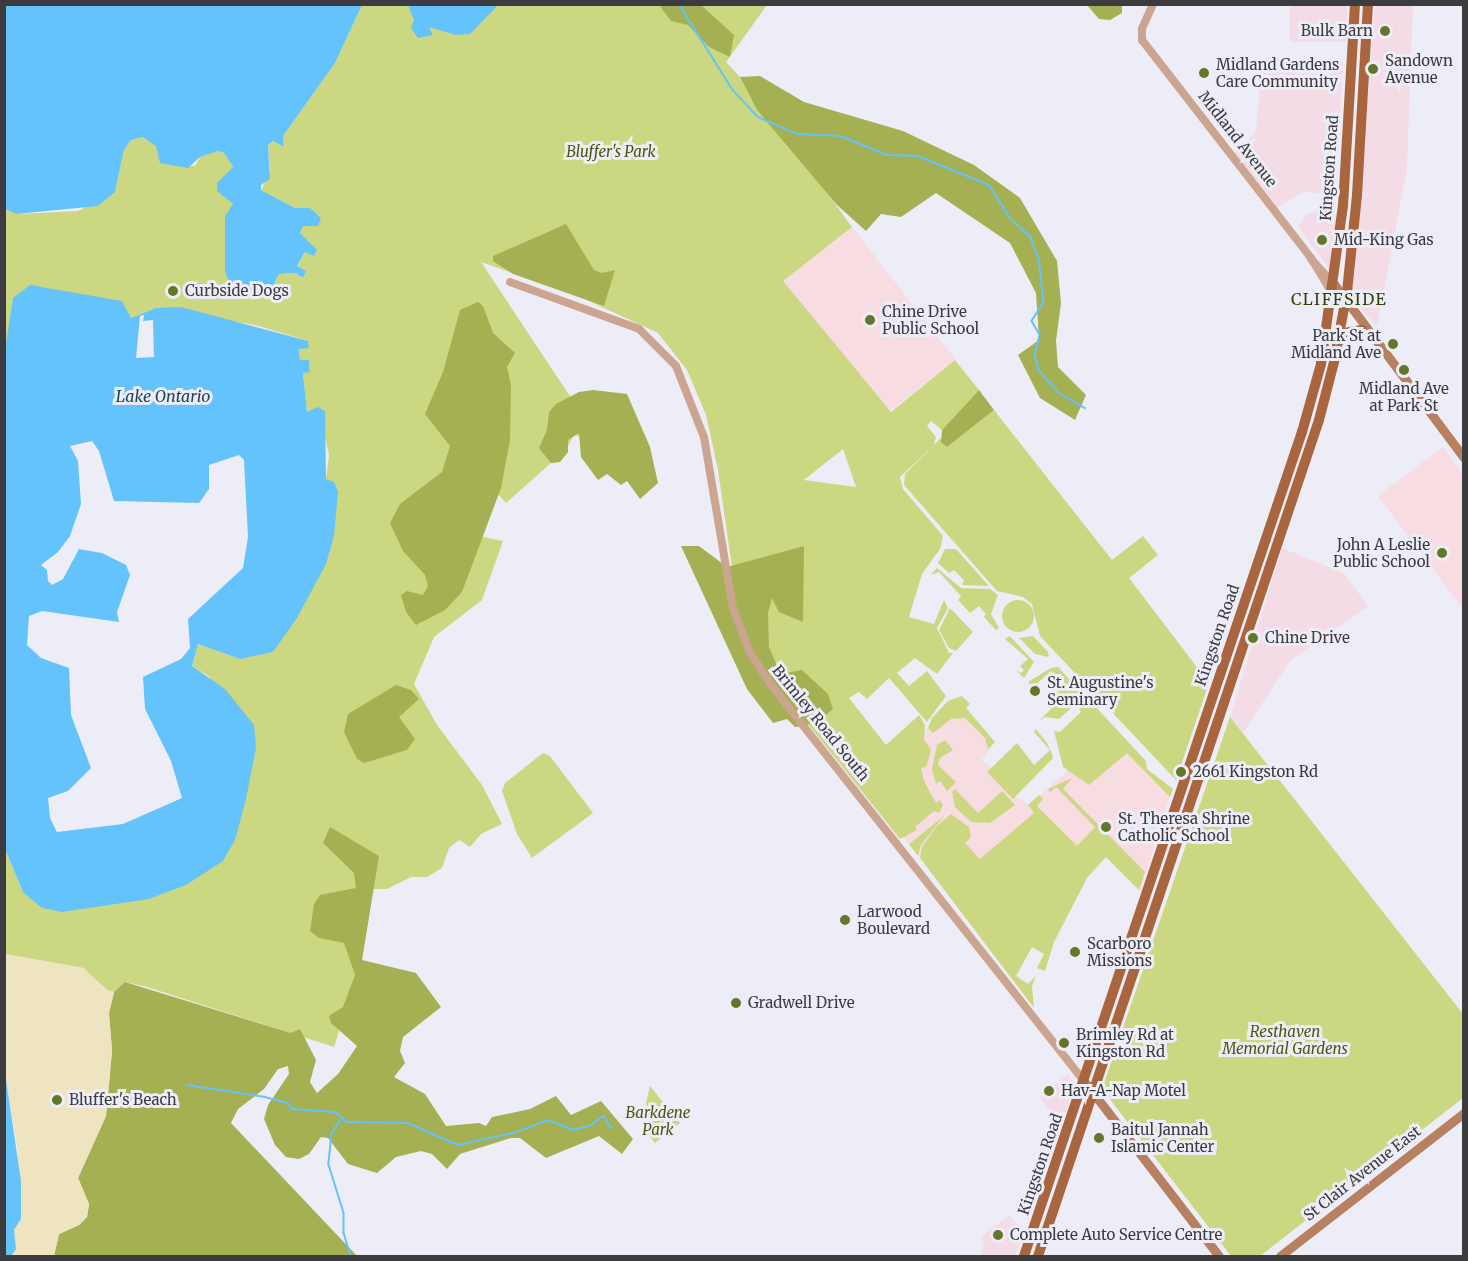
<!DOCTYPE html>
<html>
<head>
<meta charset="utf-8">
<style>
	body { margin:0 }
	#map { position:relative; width:1468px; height:1261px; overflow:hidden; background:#ededf7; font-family:Merriweather,serif }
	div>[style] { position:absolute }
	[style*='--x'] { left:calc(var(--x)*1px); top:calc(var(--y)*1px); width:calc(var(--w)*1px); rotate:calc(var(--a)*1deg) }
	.commercial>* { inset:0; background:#f4dce7; transform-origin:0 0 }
	.education>* { inset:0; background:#f7dce1; transform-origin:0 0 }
	.green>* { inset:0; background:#ccd781 }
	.round { border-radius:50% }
	.forest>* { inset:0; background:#a5b052 }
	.sand>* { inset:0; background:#eee4bf }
	.water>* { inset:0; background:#64c3fa }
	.pier>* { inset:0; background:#ededf7 }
	.stream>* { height:1.5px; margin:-0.75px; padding:0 0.75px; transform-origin:0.75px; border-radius:0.75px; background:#64c3fa }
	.tertiary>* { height:8px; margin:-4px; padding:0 4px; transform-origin:4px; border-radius:4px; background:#cba590 }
	.secondary>* { height:9px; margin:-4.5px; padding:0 4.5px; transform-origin:4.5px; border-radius:4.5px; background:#b78061 }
	.primary>* { height:10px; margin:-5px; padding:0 5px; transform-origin:5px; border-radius:5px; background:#a8653e }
	.dots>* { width:16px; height:16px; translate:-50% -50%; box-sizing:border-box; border:3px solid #ededf7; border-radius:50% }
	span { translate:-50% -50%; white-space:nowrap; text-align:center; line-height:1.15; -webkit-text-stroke:6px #ededf7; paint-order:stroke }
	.poi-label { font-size:15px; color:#3c3c40 }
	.right { translate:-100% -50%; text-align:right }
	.left { translate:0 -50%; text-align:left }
	.street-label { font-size:15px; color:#3c3c40 }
	.park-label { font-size:15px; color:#4f550f; font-style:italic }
	.neighbourhood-label { font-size:16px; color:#324005; letter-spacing:1.5px }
	.water-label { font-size:16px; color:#1d465c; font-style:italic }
	.frame { position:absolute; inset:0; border:6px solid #3c3c40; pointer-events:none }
</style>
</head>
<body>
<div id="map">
	<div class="commercial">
		<div style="left:1290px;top:5px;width:57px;height:37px"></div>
		<div style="clip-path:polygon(1375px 5px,1413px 5px,1407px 169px,1377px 327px,1351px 298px)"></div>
		<div style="clip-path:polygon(1262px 58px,1343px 61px,1336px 194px,1303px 192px,1277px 208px,1235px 153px,1256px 132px)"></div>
		<div style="clip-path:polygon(1322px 209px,1336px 215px,1330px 270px,1298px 227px,1307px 214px)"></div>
		<div style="clip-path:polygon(1282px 548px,1344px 573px,1368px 606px,1290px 661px,1243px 733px,1230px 717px)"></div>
		<div style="clip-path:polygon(1068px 1074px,1075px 1085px,1061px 1124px,1039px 1097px)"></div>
		<div style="clip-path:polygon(1009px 1215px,1024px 1232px,1015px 1256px,981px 1256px,984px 1244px,980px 1238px)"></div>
	</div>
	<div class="education">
		<div style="left:852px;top:227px;width:168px;height:88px;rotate:52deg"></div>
		<div style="clip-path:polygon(1443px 447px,1463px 474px,1463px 609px,1378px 496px)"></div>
		<div style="clip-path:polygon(959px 703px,995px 742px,982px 759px,1016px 797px,1030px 805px,1108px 733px,1170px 796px,1140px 891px,1098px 850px,996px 949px,903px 837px,894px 756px)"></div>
	</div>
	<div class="green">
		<div style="clip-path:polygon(evenodd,362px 5px,767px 5px,726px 62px,740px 77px,757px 110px,817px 179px,852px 227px,783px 281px,891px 412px,955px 360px,979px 390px,942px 430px,931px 421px,927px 426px,936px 437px,934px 445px,900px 477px,903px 489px,943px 536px,940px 549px,922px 574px,909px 617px,934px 624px,944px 600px,948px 608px,937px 628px,949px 653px,953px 653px,937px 674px,915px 658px,897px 673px,909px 686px,927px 671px,946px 696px,927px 722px,889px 678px,867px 699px,859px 692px,849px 698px,886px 745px,919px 715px,925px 725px,924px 739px,931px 750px,926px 767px,921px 768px,924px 781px,936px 803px,940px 800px,943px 805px,939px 813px,934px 811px,915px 827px,917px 830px,900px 839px,759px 663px,741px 630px,718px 470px,706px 415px,687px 370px,658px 333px,576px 295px,481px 262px,593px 431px,582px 438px,574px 434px,560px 462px,551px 463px,506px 503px,483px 477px,469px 534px,503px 541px,482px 600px,434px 637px,414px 684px,437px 725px,482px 785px,502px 824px,481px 834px,470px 847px,459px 840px,449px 848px,442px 868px,427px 877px,411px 877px,387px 889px,373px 889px,362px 960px,334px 1047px,147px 987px,125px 982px,114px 992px,108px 991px,83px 968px,5px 954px,5px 849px,23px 892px,186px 885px,210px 677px,192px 666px,198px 644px,240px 659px,326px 479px,329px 455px,318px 408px,307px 412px,303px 373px,310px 371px,309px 360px,300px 361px,299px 348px,308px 341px,255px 325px,156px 308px,131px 318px,128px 313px,13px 298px,5px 356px,5px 209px,16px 214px,78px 211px,115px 192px,124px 150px,131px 140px,143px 137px,151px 140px,171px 164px,195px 166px,200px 157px,217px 151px,224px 153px,233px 167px,218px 183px,233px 204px,230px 211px,254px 291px,268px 294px,279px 274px,295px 273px,303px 278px,306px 271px,297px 267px,309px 245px,300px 233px,310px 208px,295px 208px,261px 190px,270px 172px,268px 145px,273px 141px,284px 147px,283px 136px,335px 63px,362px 5px,843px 449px,856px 487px,804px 480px,843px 449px)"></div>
		<div style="clip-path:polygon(994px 410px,1112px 560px,1143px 536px,1158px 555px,1129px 578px,1209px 683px,1176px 780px,1040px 636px,1032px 604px,1023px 597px,997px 591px,904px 485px,905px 474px,941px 438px,947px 447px)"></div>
		<div style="clip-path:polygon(945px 549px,956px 549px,989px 586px,962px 585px,964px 580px,954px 570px,949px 573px,938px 563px)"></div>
		<div style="clip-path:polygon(937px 568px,961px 588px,990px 589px,998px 595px,991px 614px,999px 628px,996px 630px,984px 617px,986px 614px,979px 606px,970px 613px,958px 600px,961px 596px,939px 572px,930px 575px)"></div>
		<div class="round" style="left:1002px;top:600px;width:32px;height:32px"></div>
		<div style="clip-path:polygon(950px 608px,973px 632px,956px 651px,949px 648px,939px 630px)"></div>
		<div style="clip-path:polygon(1010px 636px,1034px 662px,1024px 678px,1016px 670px,1021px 673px,1024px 670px,1020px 666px,1028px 659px,1005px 639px)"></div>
		<div style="clip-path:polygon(1033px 636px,1048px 652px,1049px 657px,1035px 654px,1019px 638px)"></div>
		<div style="clip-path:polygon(1058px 667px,1082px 693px,1082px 698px,1059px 719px,1045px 717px,1038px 722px,1058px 702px,1053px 694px,1063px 681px,1051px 671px,1033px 687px,1028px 682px,1051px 668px)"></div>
		<div style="clip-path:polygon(962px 696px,970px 704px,966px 708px,995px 742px,988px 749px,985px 738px,965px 718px,951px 719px,933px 733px,928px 728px,932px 718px,948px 701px)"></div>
		<div style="clip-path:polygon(1093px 704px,1146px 761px,1147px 769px,1173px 789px,1170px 797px,1127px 753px,1089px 785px,1063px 767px,1054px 731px,1060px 732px,1081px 712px,1079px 709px)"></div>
		<div style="clip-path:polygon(1230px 717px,1463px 1014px,1463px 1098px,1260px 1256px,1231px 1256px,1102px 1089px)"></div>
		<div style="clip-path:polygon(1036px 729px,1047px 743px,1051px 751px,1053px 758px,1013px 799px,987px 772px,1017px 743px,1034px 765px,1050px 750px,1034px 732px)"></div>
		<div style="clip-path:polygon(945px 740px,953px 750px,940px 758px,938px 765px,956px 782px,947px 791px,940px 781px,936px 784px,932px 769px,937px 745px)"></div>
		<div style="clip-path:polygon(543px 753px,550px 756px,593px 813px,532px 858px,517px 834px,502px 791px,505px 783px)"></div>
		<div style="clip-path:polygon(1072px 778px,1063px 789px,1145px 872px,1139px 890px,1106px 857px,1087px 878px,1054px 942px,1045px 971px,1037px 968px,1044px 954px,1032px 947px,1016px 976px,1028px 984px,1036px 976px,1032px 986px,1034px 1008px,920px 858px,922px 847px,936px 827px,951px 814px,969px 827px,971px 837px,965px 843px,980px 859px,1034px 813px,1028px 805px,1039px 795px,1043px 799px,1037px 806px,1077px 846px,1095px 827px,1056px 787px,1050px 792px,1048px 789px)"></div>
		<div style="clip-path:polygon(955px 789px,978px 813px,1002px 791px,1015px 805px,990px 823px,971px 822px,955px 807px,952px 792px)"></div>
		<div style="clip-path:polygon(944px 816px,921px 845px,918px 856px,909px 844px)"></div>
		<div style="clip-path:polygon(650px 1086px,680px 1123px,655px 1143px,641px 1125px)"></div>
	</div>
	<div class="forest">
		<div style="clip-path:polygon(659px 5px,701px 5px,734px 35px,730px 57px,709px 47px,688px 25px,671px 21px)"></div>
		<div style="clip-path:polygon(1087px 5px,1122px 5px,1122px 13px,1110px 20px,1099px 19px)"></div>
		<div style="clip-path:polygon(760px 76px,804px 102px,903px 131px,974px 165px,1020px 198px,1057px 261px,1061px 303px,1056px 341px,1058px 367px,1086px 395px,1075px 420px,1040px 398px,1018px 355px,1039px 340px,1036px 293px,1010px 243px,936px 193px,901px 217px,881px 214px,866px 231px,837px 205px,757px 110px,740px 77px)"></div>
		<div style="clip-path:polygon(566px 224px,594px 270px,602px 273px,615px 270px,604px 306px,513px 274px,493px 261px,493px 256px)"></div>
		<div style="clip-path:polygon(478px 302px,483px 306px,493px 333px,515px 353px,507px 367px,511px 385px,510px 440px,501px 488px,462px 592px,445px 610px,416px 625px,406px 612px,401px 595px,407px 591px,423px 595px,428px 586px,425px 575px,403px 551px,390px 523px,400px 504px,442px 472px,450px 446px,425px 414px,443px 372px,460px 310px)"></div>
		<div style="clip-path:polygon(593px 390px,627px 394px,650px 447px,658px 483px,640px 499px,627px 481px,621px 485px,607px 474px,598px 480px,581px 457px,579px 433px,568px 440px,568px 452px,560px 462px,551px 463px,539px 448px,547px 430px,549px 412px,556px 404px,579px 392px)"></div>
		<div style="clip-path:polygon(979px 390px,994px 410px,947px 447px,941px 442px,942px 430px)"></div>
		<div style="clip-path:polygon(681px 546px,699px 546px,727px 567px,804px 546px,803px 622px,779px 612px,772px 598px,768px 613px,769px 647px,778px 668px,786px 673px,802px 670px,828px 694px,833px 709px,826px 715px,805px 726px,795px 727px,787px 719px,773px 723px,747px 689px)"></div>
		<div style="clip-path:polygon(396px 685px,411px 690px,419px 699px,399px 717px,415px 739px,407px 750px,364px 763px,357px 759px,344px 732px,348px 714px)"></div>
		<div style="clip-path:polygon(330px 827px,379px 856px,362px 960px,416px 973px,441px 1007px,403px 1037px,400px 1051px,405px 1063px,394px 1077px,425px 1094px,446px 1126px,479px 1123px,486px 1126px,492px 1117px,530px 1109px,556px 1096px,571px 1115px,601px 1101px,633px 1139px,622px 1154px,599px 1136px,546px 1158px,520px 1138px,511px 1138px,460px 1154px,447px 1169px,432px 1154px,421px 1151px,396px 1157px,377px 1173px,348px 1164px,328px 1138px,321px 1137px,309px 1154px,299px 1159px,286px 1157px,275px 1145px,264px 1119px,268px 1105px,289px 1074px,288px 1066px,278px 1069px,264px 1089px,238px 1109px,231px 1123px,357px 1256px,54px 1256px,59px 1234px,79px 1225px,87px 1217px,89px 1204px,78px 1178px,106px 1116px,112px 1051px,109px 1013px,114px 992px,125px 982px,291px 1033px,300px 1029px,316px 1060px,310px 1082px,317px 1093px,338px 1074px,357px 1046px,331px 1023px,329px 1016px,343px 1007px,355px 975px,344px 943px,319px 938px,310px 931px,314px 904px,320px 895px,356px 888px,354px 873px,323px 843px)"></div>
	</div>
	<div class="sand">
		<div style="clip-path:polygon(4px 954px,84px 968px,104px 989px,114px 992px,109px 1013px,112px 1051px,106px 1116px,78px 1178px,89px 1204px,87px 1217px,79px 1225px,59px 1234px,54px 1256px,11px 1256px,15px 1249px,14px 1230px,21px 1219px,17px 1144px,6px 1084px)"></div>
	</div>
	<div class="water">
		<div style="clip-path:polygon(4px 5px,362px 5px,335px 63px,283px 136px,284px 147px,273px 141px,268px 145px,270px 179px,261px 185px,261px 190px,295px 208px,310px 208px,321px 218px,318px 226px,303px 226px,300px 233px,317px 250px,314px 256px,305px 252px,297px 266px,306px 271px,303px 278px,295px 273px,279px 274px,268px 295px,234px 289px,230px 284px,225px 272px,225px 216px,233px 204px,217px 191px,217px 183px,233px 167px,224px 153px,218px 151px,200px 157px,188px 168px,160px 163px,156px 146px,143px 137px,131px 140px,124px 150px,115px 192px,98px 206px,16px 214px,5px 209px)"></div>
		<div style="clip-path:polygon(408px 5px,498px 5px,470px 34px,456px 35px,429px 27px,433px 35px,418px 38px,411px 28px,414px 20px)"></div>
		<div style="clip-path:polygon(evenodd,30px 285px,122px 301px,131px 318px,156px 308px,181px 307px,308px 341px,309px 348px,299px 349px,300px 360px,309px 360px,310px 372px,303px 373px,307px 412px,318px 407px,325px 411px,326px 479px,334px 482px,338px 492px,334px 536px,326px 564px,297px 618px,273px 652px,240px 659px,198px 644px,192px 666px,225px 689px,254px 725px,256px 748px,246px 799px,235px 840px,223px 861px,186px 885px,149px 899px,62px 912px,42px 908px,23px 892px,5px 849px,4px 356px,13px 298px,30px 285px,92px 441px,99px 451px,114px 501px,199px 503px,209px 489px,209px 465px,239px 455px,244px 460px,248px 537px,243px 568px,188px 619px,190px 648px,181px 659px,143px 677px,145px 709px,171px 761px,182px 798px,123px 824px,57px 832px,50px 818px,48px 798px,68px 791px,91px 768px,71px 715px,69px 668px,41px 658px,27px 645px,29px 616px,42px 611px,119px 622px,117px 612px,130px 575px,126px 565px,102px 553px,79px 549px,63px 579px,52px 585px,48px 581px,47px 570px,41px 565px,58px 552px,70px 536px,81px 504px,78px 461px,70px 446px,92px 441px)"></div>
		<div style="clip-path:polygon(4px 1066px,21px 1181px,21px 1219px,14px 1230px,16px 1249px,11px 1256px,4px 1256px)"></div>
	</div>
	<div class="pier">
		<div style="clip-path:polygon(144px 315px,143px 321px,153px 320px,154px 357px,136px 358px,140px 316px)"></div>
	</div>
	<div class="stream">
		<div style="--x:679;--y:4;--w:102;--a:57.9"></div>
		<div style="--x:733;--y:90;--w:37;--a:47"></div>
		<div style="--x:758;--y:117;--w:43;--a:23.6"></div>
		<div style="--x:797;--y:134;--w:44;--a:2.6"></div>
		<div style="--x:841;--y:136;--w:50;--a:22.4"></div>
		<div style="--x:887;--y:155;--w:31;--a:2"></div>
		<div style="--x:918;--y:156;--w:77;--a:22.2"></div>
		<div style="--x:989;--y:185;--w:40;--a:57.1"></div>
		<div style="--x:1011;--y:219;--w:25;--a:42"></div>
		<div style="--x:1030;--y:236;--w:24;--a:68"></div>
		<div style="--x:1039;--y:258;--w:44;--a:83.5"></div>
		<div style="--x:1044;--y:302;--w:22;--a:122"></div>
		<div style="--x:1032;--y:321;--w:16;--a:60"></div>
		<div style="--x:1040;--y:335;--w:21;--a:104"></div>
		<div style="--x:1035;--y:355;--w:16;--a:75"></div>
		<div style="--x:1039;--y:370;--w:30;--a:49"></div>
		<div style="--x:1059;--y:393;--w:30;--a:30"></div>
		<div style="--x:187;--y:1085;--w:79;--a:8.7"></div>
		<div style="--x:265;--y:1097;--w:24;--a:15"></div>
		<div style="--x:288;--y:1103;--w:7;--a:56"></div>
		<div style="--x:292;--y:1109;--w:43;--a:4"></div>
		<div style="--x:335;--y:1112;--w:16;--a:38"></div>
		<div style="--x:348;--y:1122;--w:60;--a:1"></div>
		<div style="--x:408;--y:1123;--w:55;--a:23.7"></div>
		<div style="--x:458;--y:1145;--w:57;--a:-12.1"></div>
		<div style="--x:514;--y:1133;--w:36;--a:-21"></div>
		<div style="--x:548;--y:1120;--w:27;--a:22"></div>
		<div style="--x:573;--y:1130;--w:16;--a:-14"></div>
		<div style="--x:589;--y:1126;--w:18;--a:-34"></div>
		<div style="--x:604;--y:1116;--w:15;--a:58"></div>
		<div style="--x:341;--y:1120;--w:17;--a:123"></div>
		<div style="--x:332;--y:1134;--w:31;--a:96"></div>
		<div style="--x:329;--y:1165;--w:50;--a:72.6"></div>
		<div style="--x:344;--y:1213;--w:20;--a:90"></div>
		<div style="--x:344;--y:1233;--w:24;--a:73"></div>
	</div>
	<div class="tertiary">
		<div style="--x:1153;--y:4;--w:27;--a:114"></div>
		<div style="--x:1142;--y:29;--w:11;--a:90"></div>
		<div style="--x:1142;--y:40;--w:276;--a:52.2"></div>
		<div style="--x:1311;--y:258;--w:41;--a:59"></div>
		<div style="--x:1311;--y:259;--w:31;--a:48"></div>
		<div style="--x:510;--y:282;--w:137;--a:20"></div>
		<div style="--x:639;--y:329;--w:52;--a:45"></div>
		<div style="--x:676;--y:366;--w:76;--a:68.5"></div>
		<div style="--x:704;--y:437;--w:173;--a:80.4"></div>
		<div style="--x:733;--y:608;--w:46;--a:69.6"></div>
		<div style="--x:749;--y:651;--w:40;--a:57.1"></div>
		<div style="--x:771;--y:685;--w:505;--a:51.68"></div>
	</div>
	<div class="secondary">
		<div style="--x:1334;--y:284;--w:217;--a:53.2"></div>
		<div style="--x:1084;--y:1081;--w:221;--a:52.4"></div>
		<div style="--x:1280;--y:1256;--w:233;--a:-37.9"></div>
	</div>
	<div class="primary">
		<div style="--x:1338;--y:342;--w:15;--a:-42"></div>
		<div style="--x:1349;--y:332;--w:13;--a:-9"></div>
		<div style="--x:1024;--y:1256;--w:870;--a:-71.36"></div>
		<div style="--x:1302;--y:432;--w:71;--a:-74.4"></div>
		<div style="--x:1321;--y:364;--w:160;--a:-82.1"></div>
		<div style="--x:1343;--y:206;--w:202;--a:-86.6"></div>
		<div style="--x:1038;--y:1256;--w:882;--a:-71.42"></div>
		<div style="--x:1319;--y:420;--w:60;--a:-75.5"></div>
		<div style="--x:1334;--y:362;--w:71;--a:-79.5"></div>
		<div style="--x:1347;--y:292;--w:98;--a:-84.1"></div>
		<div style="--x:1357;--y:195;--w:191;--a:-86.7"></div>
	</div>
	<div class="dots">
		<div style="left:1385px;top:31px;background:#627727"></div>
		<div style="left:1373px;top:69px;background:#627727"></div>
		<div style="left:1204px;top:73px;background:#627727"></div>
		<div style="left:1322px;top:240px;background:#627727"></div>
		<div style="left:173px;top:291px;background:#627727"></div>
		<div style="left:870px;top:320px;background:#627727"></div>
		<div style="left:1393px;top:344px;background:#627727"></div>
		<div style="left:1404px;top:370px;background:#627727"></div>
		<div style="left:1442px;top:553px;background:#627727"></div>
		<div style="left:1253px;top:638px;background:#627727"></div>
		<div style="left:1035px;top:691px;background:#627727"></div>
		<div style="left:1181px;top:772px;background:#627727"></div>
		<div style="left:1106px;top:827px;background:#627727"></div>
		<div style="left:845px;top:920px;background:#627727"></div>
		<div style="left:1075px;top:952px;background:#627727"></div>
		<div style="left:736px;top:1003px;background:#627727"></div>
		<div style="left:1064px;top:1043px;background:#627727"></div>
		<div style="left:1049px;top:1091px;background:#627727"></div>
		<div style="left:57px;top:1100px;background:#627727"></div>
		<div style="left:1099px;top:1138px;background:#627727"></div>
		<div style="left:998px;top:1235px;background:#627727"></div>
	</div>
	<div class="poi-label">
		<span class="right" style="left:1373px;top:31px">Bulk Barn</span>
		<span class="left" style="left:1385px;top:69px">Sandown<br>Avenue</span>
		<span class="left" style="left:1216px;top:73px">Midland Gardens<br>Care Community</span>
		<span class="left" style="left:1334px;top:240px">Mid-King Gas</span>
		<span class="left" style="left:185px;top:291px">Curbside Dogs</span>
		<span class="left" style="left:882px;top:320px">Chine Drive<br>Public School</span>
		<span class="right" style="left:1381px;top:344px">Park St at<br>Midland Ave</span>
		<span style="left:1404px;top:397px">Midland Ave<br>at Park St</span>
		<span class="right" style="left:1430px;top:553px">John A Leslie<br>Public School</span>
		<span class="left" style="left:1265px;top:638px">Chine Drive</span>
		<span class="left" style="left:1047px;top:691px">St. Augustine's<br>Seminary</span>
		<span class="left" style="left:1193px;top:772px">2661 Kingston Rd</span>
		<span class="left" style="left:1118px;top:827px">St. Theresa Shrine<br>Catholic School</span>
		<span class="left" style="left:857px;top:920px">Larwood<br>Boulevard</span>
		<span class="left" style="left:1087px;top:952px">Scarboro<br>Missions</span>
		<span class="left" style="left:748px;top:1003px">Gradwell Drive</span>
		<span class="left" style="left:1076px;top:1043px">Brimley Rd at<br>Kingston Rd</span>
		<span class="left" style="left:1061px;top:1091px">Hav-A-Nap Motel</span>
		<span class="left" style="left:69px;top:1100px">Bluffer's Beach</span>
		<span class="left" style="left:1111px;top:1138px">Baitul Jannah<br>Islamic Center</span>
		<span class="left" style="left:1010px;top:1235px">Complete Auto Service Centre</span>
	</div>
	<div class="street-label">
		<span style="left:1238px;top:139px;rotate:52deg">Midland Avenue</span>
		<span style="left:1329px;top:168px;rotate:-86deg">Kingston Road</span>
		<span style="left:1217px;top:635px;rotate:-71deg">Kingston Road</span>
		<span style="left:821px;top:723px;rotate:51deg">Brimley Road South</span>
		<span style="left:1040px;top:1164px;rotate:-71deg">Kingston Road</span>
		<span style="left:1362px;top:1173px;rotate:-38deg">St Clair Avenue East</span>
	</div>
	<div class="park-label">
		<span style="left:611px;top:152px">Bluffer's Park</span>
		<span style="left:1285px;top:1040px">Resthaven<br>Memorial Gardens</span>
		<span style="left:658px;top:1121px">Barkdene<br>Park</span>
	</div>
	<div class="neighbourhood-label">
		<span style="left:1339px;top:299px">CLIFFSIDE</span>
	</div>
	<div class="water-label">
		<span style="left:163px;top:396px">Lake Ontario</span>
	</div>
	<div class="frame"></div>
</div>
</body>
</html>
